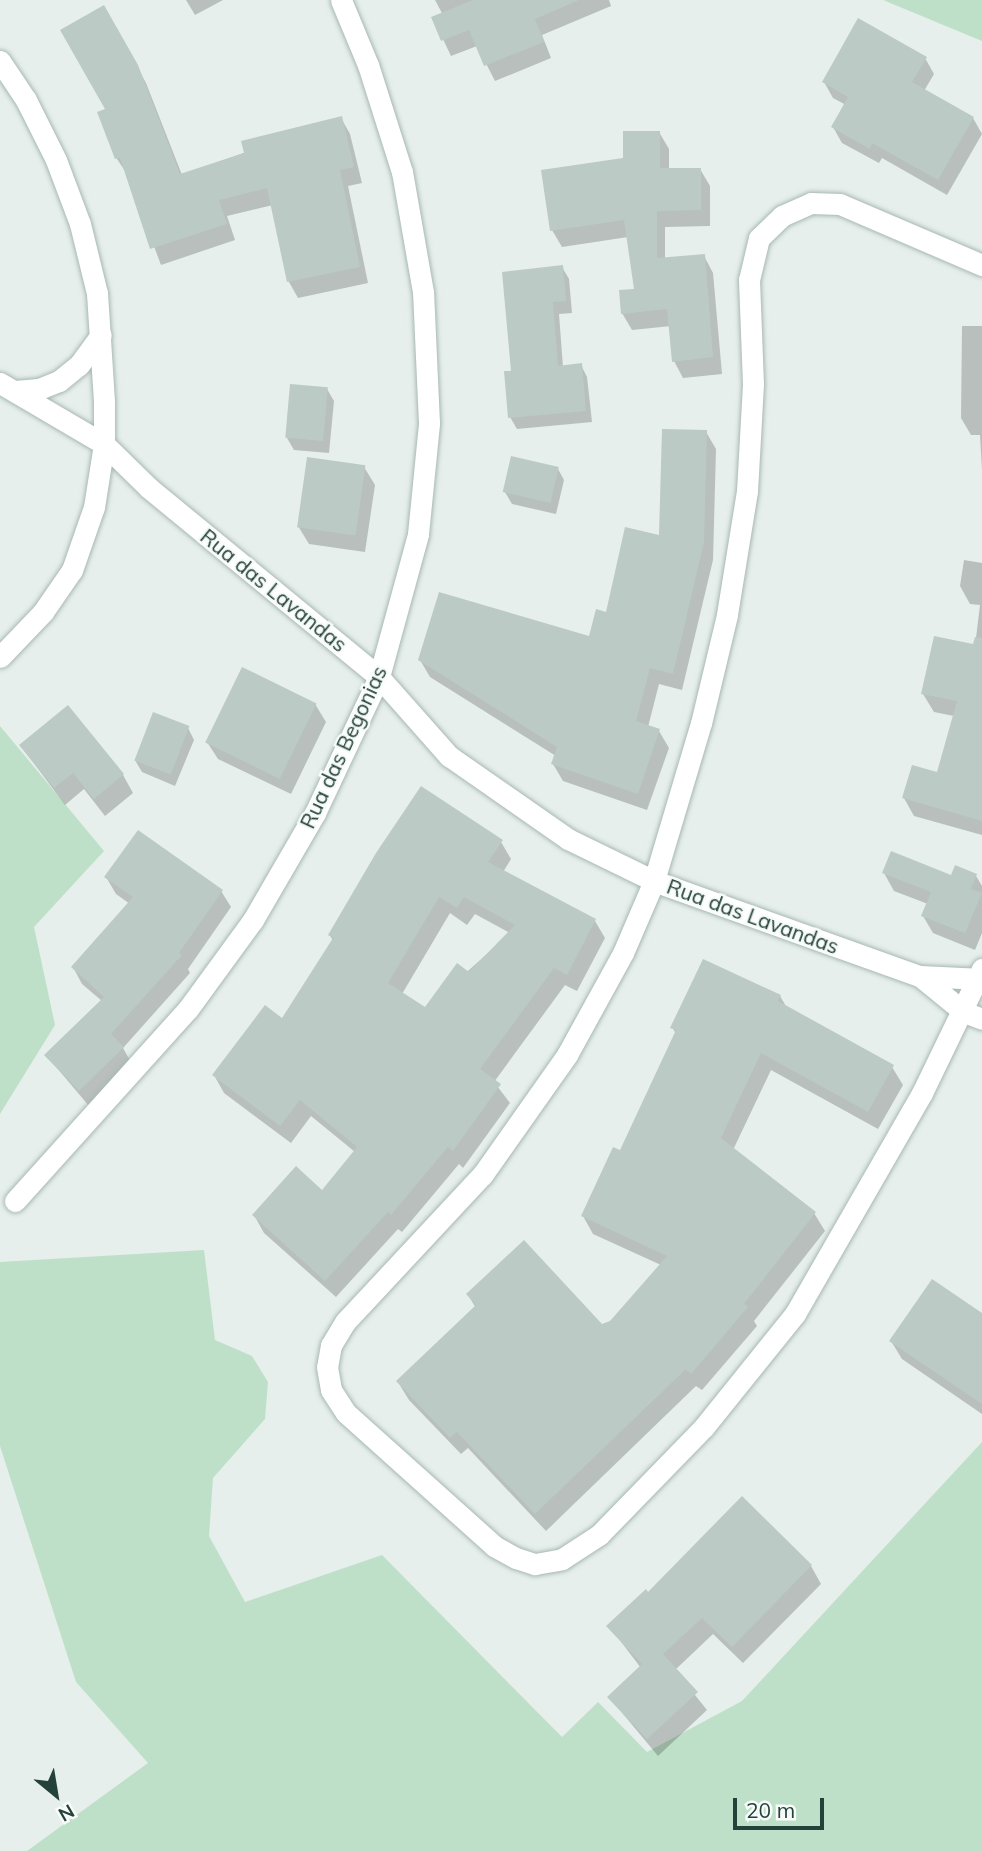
<!DOCTYPE html>
<html>
<head>
<meta charset="utf-8">
<style>
	body { margin:0 }
	#map { position:relative; width:982px; height:1851px; overflow:hidden; background:#e6efeb; font-family:Mulish,sans-serif }
	div>[style] { position:absolute }
	[style*='--x'] { left:calc(var(--x)*1px); top:calc(var(--y)*1px); width:calc(var(--w)*1px); rotate:calc(var(--a)*1deg) }
	.green>* { inset:0; background:#bfe0c8 }
	.shadow>* { inset:0; background:#0003 }
	.building>* { inset:0; background:#bbcac4; transform-origin:0 0 }
	.roads { filter:drop-shadow(0 0 2px #a8b8b2) drop-shadow(0 0 2px #a8b8b2) }
	.street>* { height:21px; margin:-10.5px; padding:0 10.5px; transform-origin:10.5px; border-radius:10.5px; background:#fff }
	span { translate:-50% -50%; white-space:nowrap; text-align:center; line-height:1.15; -webkit-text-stroke:5px #f7fbf9; paint-order:stroke }
	.street-label { font-size:21px; color:#24423a }
	.north { position:absolute; left:21px; top:1760px; width:70px; height:70px; -webkit-text-stroke:5px #f7fbf9; paint-order:stroke; rotate:150deg; font-size:19px; font-weight:700; line-height:28px; text-align:center; color:#24423a }
	.north::after { content:''; display:block; margin:auto; width:24px; height:32px; background:#24423a; clip-path:polygon(50% 0,100% 100%,50% 72%,0 100%) }
	.scale { position:absolute; left:733px; top:1798px; width:91px; height:32px; box-sizing:border-box; border:4px solid #24423a; border-top:0; padding-left:9px; font-size:21px; line-height:24px; white-space:nowrap; color:#24423a; -webkit-text-stroke:5px #f7fbf9; paint-order:stroke }
</style>
</head>
<body>
<div id="map">
	<div class="green">
		<div style="clip-path:polygon(883px 0,982px 0,982px 41px)"></div>
		<div style="clip-path:polygon(0 726px,104px 851px,34px 927px,55px 1025px,0 1114px)"></div>
		<div style="clip-path:polygon(204px 1250px,215px 1340px,252px 1356px,268px 1382px,265px 1419px,213px 1478px,209px 1536px,245px 1602px,382px 1555px,562px 1737px,598px 1702px,647px 1752px,742px 1701px,982px 1442px,982px 1851px,27px 1851px,148px 1763px,76px 1682px,0 1446px,0 1262px)"></div>
	</div>
	<div class="shadow">
		<div style="clip-path:polygon(186px 0,223px 0,195px 15px)"></div>
		<div style="clip-path:polygon(435px 0,609px 0,611px 6px,542px 35px,551px 58px,495px 81px,477px 46px,451px 56px,433px 18px,443px 15px)"></div>
		<div style="clip-path:polygon(104px 7px,146px 83px,182px 175px,341px 118px,350px 134px,362px 183px,348px 186px,368px 283px,298px 298px,289px 282px,273px 205px,227px 216px,235px 240px,161px 265px,127px 174px,117px 159px,107px 110px)"></div>
		<div style="clip-path:polygon(925px 58px,934px 74px,924px 91px,973px 118px,982px 134px,947px 195px,882px 158px,879px 163px,842px 143px,833px 127px,846px 105px,833px 98px,824px 82px)"></div>
		<div style="clip-path:polygon(659px 132px,669px 149px,669px 170px,700px 169px,710px 186px,710px 226px,665px 227px,665px 259px,704px 256px,713px 273px,722px 374px,683px 378px,674px 361px,671px 326px,632px 330px,622px 313px,636px 290px,628px 237px,562px 247px,552px 230px)"></div>
		<div style="clip-path:polygon(562px 267px,569px 279px,572px 313px,559px 314px,563px 367px,581px 365px,587px 377px,592px 422px,517px 429px,510px 417px,513px 372px)"></div>
		<div style="clip-path:polygon(962px 326px,982px 326px,982px 470px,980px 435px,971px 435px,961px 418px)"></div>
		<div style="clip-path:polygon(327px 389px,334px 401px,329px 453px,294px 450px,287px 438px)"></div>
		<div style="clip-path:polygon(706px 432px,716px 449px,713px 560px,682px 690px,659px 684px,648px 727px,659px 731px,669px 748px,647px 810px,563px 781px,553px 764px,556px 756px,430px 677px,420px 660px,590px 638px,661px 537px)"></div>
		<div style="clip-path:polygon(364px 467px,375px 485px,365px 552px,309px 544px,298px 526px)"></div>
		<div style="clip-path:polygon(558px 469px,564px 480px,556px 514px,512px 504px,505px 492px)"></div>
		<div style="clip-path:polygon(964px 560px,982px 563px,982px 835px,914px 816px,904px 798px,938px 774px,954px 716px,934px 712px,923px 694px,975px 646px,980px 605px,970px 604px,960px 586px)"></div>
		<div style="clip-path:polygon(315px 704px,326px 722px,291px 794px,218px 759px,207px 742px)"></div>
		<div style="clip-path:polygon(188px 728px,194px 740px,175px 786px,142px 772px,135px 760px)"></div>
		<div style="clip-path:polygon(21px 746px,123px 775px,133px 793px,105px 816px,84px 789px,65px 805px)"></div>
		<div style="clip-path:polygon(evenodd,501px 842px,511px 859px,503px 872px,595px 921px,605px 938px,577px 991px,565px 985px,494px 1082px,510px 1103px,463px 1168px,459px 1164px,402px 1232px,398px 1229px,336px 1297px,264px 1233px,254px 1215px,322px 1192px,355px 1152px,311px 1116px,291px 1143px,224px 1093px,214px 1075px,282px 1020px,333px 941px,330px 935px,501px 842px,450px 913px,467px 925px,475px 914px,510px 933px,426px 1009px,402px 994px,450px 913px)"></div>
		<div style="clip-path:polygon(884px 873px,976px 876px,982px 886px,982px 933px,975px 950px,933px 933px,923px 916px,928px 904px,894px 891px)"></div>
		<div style="clip-path:polygon(106px 877px,221px 891px,231px 907px,188px 969px,190px 973px,123px 1048px,132px 1064px,89px 1106px,46px 1055px,102px 1001px,82px 984px,73px 967px,130px 904px,116px 894px)"></div>
		<div style="clip-path:polygon(780px 996px,787px 1008px,892px 1067px,903px 1085px,878px 1129px,771px 1070px,733px 1150px,814px 1213px,825px 1231px,754px 1321px,757px 1326px,702px 1390px,696px 1386px,546px 1531px,468px 1448px,461px 1454px,409px 1400px,398px 1382px,476px 1308px,468px 1295px,602px 1326px,611px 1323px,661px 1265px,593px 1234px,583px 1216px,621px 1153px,676px 1034px,672px 1027px)"></div>
		<div style="clip-path:polygon(982px 1315px,982px 1414px,902px 1359px,891px 1341px)"></div>
		<div style="clip-path:polygon(811px 1566px,821px 1584px,743px 1663px,713px 1634px,675px 1670px,707px 1710px,658px 1756px,609px 1697px,641px 1668px,609px 1626px,648px 1594px)"></div>
	</div>
	<div class="building">
		<div style="clip-path:polygon(473px 0,579px 0,535px 19px,544px 42px,484px 66px,469px 30px,441px 41px,431px 17px)"></div>
		<div style="clip-path:polygon(104px 5px,138px 65px,180px 174px,244px 153px,241px 141px,342px 116px,354px 167px,340px 170px,360px 267px,287px 282px,267px 188px,219px 200px,227px 224px,150px 249px,120px 158px,115px 159px,97px 112px,105px 109px,60px 30px)"></div>
		<div style="clip-path:polygon(858px 18px,927px 57px,912px 82px,974px 117px,938px 180px,872px 143px,870px 149px,831px 127px,848px 97px,822px 82px)"></div>
		<div style="clip-path:polygon(623px 131px,660px 131px,660px 168px,701px 168px,701px 210px,657px 211px,657px 258px,705px 254px,713px 357px,672px 362px,667px 309px,621px 314px,619px 290px,634px 289px,624px 220px,550px 231px,541px 170px,623px 158px)"></div>
		<div style="clip-path:polygon(563px 265px,566px 301px,553px 302px,558px 366px,582px 363px,586px 411px,508px 418px,504px 371px,511px 371px,502px 272px)"></div>
		<div style="left:290px;top:384px;width:38px;height:54px;rotate:5deg"></div>
		<div style="clip-path:polygon(662px 429px,707px 430px,704px 542px,673px 674px,650px 668px,636px 721px,660px 729px,638px 794px,551px 764px,557px 747px,418px 660px,439px 592px,589px 636px,596px 609px,606px 612px,625px 527px,659px 535px)"></div>
		<div style="left:511px;top:456px;width:49px;height:37px;rotate:13deg"></div>
		<div style="left:307px;top:457px;width:59px;height:71px;rotate:8deg"></div>
		<div style="clip-path:polygon(934px 636px,973px 644px,975px 637px,982px 638px,982px 821px,902px 798px,912px 765px,937px 772px,957px 701px,921px 694px)"></div>
		<div style="left:242px;top:667px;width:83px;height:84px;rotate:26deg"></div>
		<div style="clip-path:polygon(68px 705px,124px 774px,94px 799px,73px 773px,54px 788px,19px 745px)"></div>
		<div style="left:153px;top:712px;width:39px;height:52px;rotate:21deg"></div>
		<div style="clip-path:polygon(evenodd,421px 786px,503px 840px,488px 862px,596px 919px,567px 975px,554px 968px,480px 1069px,501px 1084px,453px 1151px,448px 1147px,391px 1215px,388px 1212px,325px 1281px,252px 1215px,296px 1166px,322px 1190px,357px 1147px,300px 1100px,280px 1126px,212px 1075px,265px 1005px,282px 1018px,333px 938px,328px 935px,376px 853px,421px 786px,439px 897px,457px 908px,464px 897px,515px 925px,469px 972px,457px 963px,425px 1007px,388px 983px,439px 897px)"></div>
		<div style="clip-path:polygon(138px 830px,223px 890px,179px 953px,182px 955px,111px 1034px,124px 1047px,79px 1091px,44px 1055px,104px 997px,71px 967px,133px 897px,104px 877px)"></div>
		<div style="clip-path:polygon(891px 851px,951px 875px,955px 865px,977px 874px,971px 889px,982px 893px,965px 933px,921px 916px,931px 892px,882px 873px)"></div>
		<div style="clip-path:polygon(703px 959px,781px 995px,778px 1001px,894px 1065px,868px 1112px,761px 1053px,721px 1138px,816px 1212px,744px 1304px,748px 1307px,691px 1374px,686px 1369px,535px 1514px,457px 1432px,450px 1438px,396px 1381px,476px 1305px,466px 1294px,524px 1240px,602px 1324px,610px 1321px,667px 1256px,581px 1216px,613px 1147px,620px 1150px,676px 1030px,670px 1028px)"></div>
		<div style="clip-path:polygon(932px 1279px,982px 1313px,982px 1404px,889px 1341px)"></div>
		<div style="clip-path:polygon(742px 1496px,812px 1565px,732px 1647px,702px 1618px,663px 1654px,698px 1692px,647px 1739px,607px 1697px,642px 1664px,606px 1626px,646px 1589px,648px 1592px)"></div>
	</div>
	<div class="roads">
		<div class="street">
			<div style="--x:0;--y:61;--w:47;--a:56.3"></div>
			<div style="--x:26;--y:100;--w:67;--a:63.4"></div>
			<div style="--x:56;--y:160;--w:68;--a:69.4"></div>
			<div style="--x:80;--y:224;--w:71;--a:76.2"></div>
			<div style="--x:97;--y:293;--w:108;--a:86.3"></div>
			<div style="--x:104;--y:401;--w:43;--a:90"></div>
			<div style="--x:104;--y:444;--w:64;--a:99"></div>
			<div style="--x:94;--y:507;--w:67;--a:109.2"></div>
			<div style="--x:72;--y:570;--w:51;--a:124.6"></div>
			<div style="--x:43;--y:612;--w:62;--a:133.7"></div>
			<div style="--x:982;--y:265;--w:155;--a:-156.8"></div>
			<div style="--x:840;--y:204;--w:29;--a:-178"></div>
			<div style="--x:811;--y:203;--w:32;--a:156"></div>
			<div style="--x:782;--y:216;--w:32;--a:136"></div>
			<div style="--x:759;--y:238;--w:43;--a:103.4"></div>
			<div style="--x:749;--y:280;--w:104;--a:87.8"></div>
			<div style="--x:753;--y:384;--w:107;--a:93.2"></div>
			<div style="--x:747;--y:491;--w:126;--a:99.2"></div>
			<div style="--x:727;--y:615;--w:111;--a:103.5"></div>
			<div style="--x:701;--y:723;--w:165;--a:106.6"></div>
			<div style="--x:654;--y:881;--w:78;--a:113.3"></div>
			<div style="--x:623;--y:953;--w:116;--a:118.8"></div>
			<div style="--x:567;--y:1055;--w:146;--a:125.2"></div>
			<div style="--x:483;--y:1174;--w:202;--a:133"></div>
			<div style="--x:345;--y:1322;--w:27;--a:121"></div>
			<div style="--x:331;--y:1345;--w:22;--a:100"></div>
			<div style="--x:327;--y:1367;--w:23;--a:80"></div>
			<div style="--x:331;--y:1390;--w:27;--a:57"></div>
			<div style="--x:346;--y:1413;--w:199;--a:41.9"></div>
			<div style="--x:494;--y:1546;--w:25;--a:29"></div>
			<div style="--x:516;--y:1558;--w:20;--a:18"></div>
			<div style="--x:535;--y:1564;--w:27;--a:-10"></div>
			<div style="--x:562;--y:1559;--w:44;--a:-33"></div>
			<div style="--x:599;--y:1535;--w:151;--a:-45.8"></div>
			<div style="--x:704;--y:1427;--w:145;--a:-51.2"></div>
			<div style="--x:795;--y:1314;--w:255;--a:-60.1"></div>
			<div style="--x:922;--y:1093;--w:138;--a:-64.2"></div>
			<div style="--x:0;--y:383;--w:121;--a:30.4"></div>
			<div style="--x:104;--y:444;--w:63;--a:44.4"></div>
			<div style="--x:149;--y:488;--w:298;--a:39.4"></div>
			<div style="--x:379;--y:677;--w:106;--a:48.5"></div>
			<div style="--x:449;--y:756;--w:145;--a:34.9"></div>
			<div style="--x:568;--y:839;--w:96;--a:26"></div>
			<div style="--x:654;--y:881;--w:282;--a:19.7"></div>
			<div style="--x:920;--y:976;--w:62;--a:2.8"></div>
			<div style="--x:15;--y:391;--w:24;--a:-5"></div>
			<div style="--x:39;--y:389;--w:22;--a:-22"></div>
			<div style="--x:59;--y:381;--w:26;--a:-39"></div>
			<div style="--x:79;--y:365;--w:37;--a:-54"></div>
			<div style="--x:920;--y:976;--w:57;--a:39.3"></div>
			<div style="--x:964;--y:1012;--w:19;--a:21"></div>
			<div style="--x:15;--y:1201;--w:258;--a:-48"></div>
			<div style="--x:188;--y:1009;--w:110;--a:-53.9"></div>
			<div style="--x:253;--y:920;--w:124;--a:-59.9"></div>
			<div style="--x:315;--y:813;--w:150;--a:-64.8"></div>
			<div style="--x:379;--y:677;--w:148;--a:-74.7"></div>
			<div style="--x:418;--y:534;--w:112;--a:-84.3"></div>
			<div style="--x:429;--y:423;--w:131;--a:-92.6"></div>
			<div style="--x:423;--y:292;--w:122;--a:-99.9"></div>
			<div style="--x:402;--y:172;--w:112;--a:-107.6"></div>
			<div style="--x:368;--y:65;--w:70;--a:-112.6"></div>
		</div>
	</div>
	<div class="street-label">
		<span style="left:274px;top:590px;rotate:39deg">Rua das Lavandas</span>
		<span style="left:343px;top:747px;rotate:-65deg">Rua das Begonias</span>
		<span style="left:753px;top:916px;rotate:20deg">Rua das Lavandas</span>
	</div>
	<div class="north">N</div>
	<div class="scale">20 m</div>
</div>
</body>
</html>
